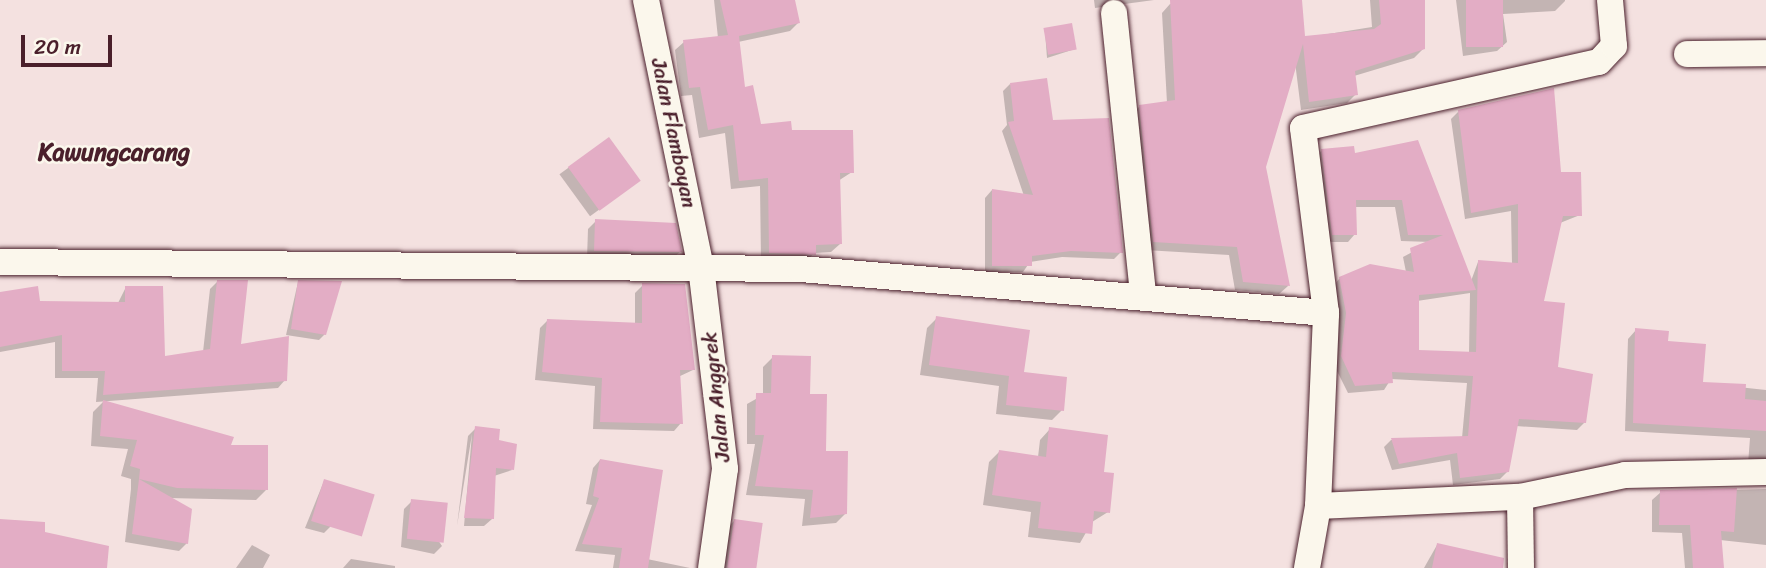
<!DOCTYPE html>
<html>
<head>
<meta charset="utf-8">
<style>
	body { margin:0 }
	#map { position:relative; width:1766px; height:568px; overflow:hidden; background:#f4e1e0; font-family:Sriracha,sans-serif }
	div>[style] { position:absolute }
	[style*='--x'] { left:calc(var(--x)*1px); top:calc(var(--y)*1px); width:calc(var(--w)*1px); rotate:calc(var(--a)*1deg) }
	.shadow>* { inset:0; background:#0003; transform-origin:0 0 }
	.building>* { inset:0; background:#e3adc5; transform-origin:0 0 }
	.roads { filter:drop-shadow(0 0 2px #4a1f2b) drop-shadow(0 0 2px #4a1f2b) }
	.minor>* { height:26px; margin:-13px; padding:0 13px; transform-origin:13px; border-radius:13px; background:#fbf7ec }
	span { translate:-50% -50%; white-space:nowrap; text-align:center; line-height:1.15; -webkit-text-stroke:5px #fbf7ec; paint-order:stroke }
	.street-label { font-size:21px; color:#4a1f2b }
	.quarter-label { font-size:24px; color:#4a1f2b; font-weight:700 }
	.scale { position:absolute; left:21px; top:35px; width:91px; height:32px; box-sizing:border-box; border:4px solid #4a1f2b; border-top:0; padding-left:9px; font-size:21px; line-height:24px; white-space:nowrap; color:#4a1f2b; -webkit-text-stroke:5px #fbf7ec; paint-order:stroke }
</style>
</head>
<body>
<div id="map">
	<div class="shadow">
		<div style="clip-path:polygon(714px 0,794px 0,798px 23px,790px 31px,738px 42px,743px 89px,759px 126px,790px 132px,852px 172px,838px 181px,840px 244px,831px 252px,814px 253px,806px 262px,761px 261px,760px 186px,731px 189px,725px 133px,699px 138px,692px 95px,681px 96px,675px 50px,684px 42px,718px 38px)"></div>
		<div style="clip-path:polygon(1094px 0,1154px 0,1095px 8px)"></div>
		<div style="clip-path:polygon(1299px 0,1303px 38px,1372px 27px,1370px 0,1423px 0,1423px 49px,1414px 58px,1354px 76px,1356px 94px,1347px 103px,1301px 110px,1295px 62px,1264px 167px,1288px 286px,1279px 294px,1235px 290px,1229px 255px,1145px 250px,1131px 115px,1140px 106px,1167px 103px,1162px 13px,1170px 4px)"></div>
		<div style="clip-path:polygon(1456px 0,1565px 0,1565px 1px,1555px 11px,1503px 14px,1507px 42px,1497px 51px,1463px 56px)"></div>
		<div style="clip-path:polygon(1045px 31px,1075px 49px,1047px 58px)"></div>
		<div style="clip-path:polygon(1010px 84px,1051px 121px,1121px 252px,1114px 259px,1062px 257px,1030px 262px,1023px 272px,985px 272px,985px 198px,992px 190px,1024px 196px,1002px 131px,1007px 125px,1003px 91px)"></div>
		<div style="clip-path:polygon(evenodd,1459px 111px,1559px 174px,1580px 215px,1560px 223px,1542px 303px,1556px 368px,1585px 422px,1577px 430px,1516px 426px,1507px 472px,1500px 479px,1453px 485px,1450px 460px,1392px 470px,1384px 447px,1391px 440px,1462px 438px,1467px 383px,1391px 379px,1384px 390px,1348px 393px,1334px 365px,1339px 321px,1333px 286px,1340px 278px,1406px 272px,1403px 257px,1431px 242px,1401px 241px,1395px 207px,1355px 207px,1355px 234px,1348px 242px,1325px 242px,1315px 158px,1322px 150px,1353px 155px,1417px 142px,1471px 281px,1478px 262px,1512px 264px,1511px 211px,1465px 219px,1451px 119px,1459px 111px,1470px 293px,1469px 354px,1418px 352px,1417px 301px,1470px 293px)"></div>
		<div style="left:608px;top:139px;width:52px;height:60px;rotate:54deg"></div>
		<div style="clip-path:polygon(596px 221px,680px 252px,672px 259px,587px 259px,588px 229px)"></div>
		<div style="clip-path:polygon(218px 281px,239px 346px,285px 380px,278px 388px,96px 402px,98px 378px,55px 378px,55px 342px,0 352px,0 294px,39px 303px,118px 303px,126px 287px,164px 358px,203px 352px,210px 289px)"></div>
		<div style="clip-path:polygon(298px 282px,325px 334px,319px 340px,286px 335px)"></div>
		<div style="clip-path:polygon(643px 285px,693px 370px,678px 377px,681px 423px,674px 431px,593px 429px,595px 386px,535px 380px,540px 328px,548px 320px,635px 324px,635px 293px)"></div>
		<div style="clip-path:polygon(937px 318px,1022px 374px,1062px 410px,1052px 420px,996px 414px,999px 386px,920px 375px,927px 328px)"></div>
		<div style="clip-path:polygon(1636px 330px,1666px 342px,1701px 383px,1766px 390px,1766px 467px,1748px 464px,1750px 438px,1625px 431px,1628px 339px)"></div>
		<div style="clip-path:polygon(773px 357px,808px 395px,845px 514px,836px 523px,802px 526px,805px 499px,746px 495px,755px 444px,747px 444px,747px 404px,763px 395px,763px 367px)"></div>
		<div style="clip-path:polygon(103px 402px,229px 447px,266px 490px,256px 500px,168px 498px,187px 543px,179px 551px,125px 542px,131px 489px,131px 479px,121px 476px,128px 449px,91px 446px,93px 412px)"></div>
		<div style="clip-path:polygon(476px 428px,512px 470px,494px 476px,492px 519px,484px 526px,464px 526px,472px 434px,457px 526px,468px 436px)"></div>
		<div style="clip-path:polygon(1050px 429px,1102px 473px,1108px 512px,1092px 522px,1080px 543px,1028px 537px,1031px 512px,983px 505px,989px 462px,999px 452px,1038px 457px,1040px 440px)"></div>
		<div style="clip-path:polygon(600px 460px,647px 559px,690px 568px,613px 568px,615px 555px,575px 551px,592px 505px,586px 504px,593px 468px)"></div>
		<div style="clip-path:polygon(324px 481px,332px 525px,324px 533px,305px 528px)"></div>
		<div style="clip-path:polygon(1766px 489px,1766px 545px,1720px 540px,1723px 568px,1685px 568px,1682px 533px,1652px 532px,1652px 500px,1661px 492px)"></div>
		<div style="clip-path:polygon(412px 501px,442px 546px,434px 554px,401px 547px,404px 509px)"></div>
		<div style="clip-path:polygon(735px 520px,754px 568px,721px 568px,727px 528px)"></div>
		<div style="clip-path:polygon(252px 545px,270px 555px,263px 568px,236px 568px)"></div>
		<div style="clip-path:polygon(1437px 545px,1489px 568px,1424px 568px)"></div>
		<div style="clip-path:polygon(351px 559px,395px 566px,395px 568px,343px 568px)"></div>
	</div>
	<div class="building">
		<div style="clip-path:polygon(720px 0,795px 0,800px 23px,739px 36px,745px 87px,753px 85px,761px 124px,791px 121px,792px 130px,853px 130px,854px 173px,840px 173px,842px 244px,816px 245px,816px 255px,769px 253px,768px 178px,739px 181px,733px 125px,708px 130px,700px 87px,689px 88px,683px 40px,728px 35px)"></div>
		<div style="clip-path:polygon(1170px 0,1302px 0,1305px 36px,1374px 29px,1381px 24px,1379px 0,1425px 0,1425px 49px,1355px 71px,1358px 95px,1309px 102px,1303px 44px,1266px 167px,1290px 286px,1243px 282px,1237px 247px,1153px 242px,1139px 105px,1175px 100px)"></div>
		<div style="left:1466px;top:0;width:37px;height:47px"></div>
		<div style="left:1072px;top:23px;width:27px;height:29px;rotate:80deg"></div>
		<div style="clip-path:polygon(1047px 78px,1053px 120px,1109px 118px,1123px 253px,1071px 251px,1032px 256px,1032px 266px,992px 266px,992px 189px,1033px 195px,1008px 122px,1014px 121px,1010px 83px)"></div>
		<div style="clip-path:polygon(1554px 88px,1561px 172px,1581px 172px,1582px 216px,1563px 216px,1544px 301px,1565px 303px,1558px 367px,1593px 374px,1586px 423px,1519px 419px,1509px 472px,1460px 478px,1457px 453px,1399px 464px,1391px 438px,1468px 436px,1473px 376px,1392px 372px,1393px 383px,1355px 386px,1341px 356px,1346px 313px,1339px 277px,1370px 264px,1414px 272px,1410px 248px,1443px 235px,1408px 235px,1402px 200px,1356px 200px,1357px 235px,1332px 235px,1321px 149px,1354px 146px,1355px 153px,1418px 140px,1476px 290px,1419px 295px,1419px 350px,1476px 352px,1478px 260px,1518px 263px,1518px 204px,1471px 213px,1458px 110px)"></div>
		<div style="left:609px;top:137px;width:54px;height:51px;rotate:54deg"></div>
		<div style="clip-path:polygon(595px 219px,676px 223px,682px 252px,594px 251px)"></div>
		<div style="clip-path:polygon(217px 280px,248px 280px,241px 344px,289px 336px,287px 381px,103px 395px,105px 371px,62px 371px,62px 335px,0 347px,0 292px,38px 286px,40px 301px,125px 302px,125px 286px,163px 286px,165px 356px,210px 349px)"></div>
		<div style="clip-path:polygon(298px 280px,342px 281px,326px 335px,291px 329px)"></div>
		<div style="clip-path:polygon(642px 283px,685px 284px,695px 370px,680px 370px,683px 424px,600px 422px,602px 378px,542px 372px,547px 319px,642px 323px)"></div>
		<div style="clip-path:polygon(936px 316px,1030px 330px,1024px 372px,1067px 377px,1064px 411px,1006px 405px,1009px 376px,929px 365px)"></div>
		<div style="clip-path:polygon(1635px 328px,1669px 331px,1668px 341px,1706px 344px,1703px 382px,1746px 384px,1745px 399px,1766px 401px,1766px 431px,1633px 423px)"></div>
		<div style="clip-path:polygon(772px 355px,811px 356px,810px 394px,827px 394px,826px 451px,848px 451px,847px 514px,810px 518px,813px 490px,755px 486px,764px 435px,755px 435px,756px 393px,771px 393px)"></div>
		<div style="clip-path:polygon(103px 400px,234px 437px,231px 445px,268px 445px,268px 490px,177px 488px,139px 479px,140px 469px,130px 466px,137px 440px,100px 436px)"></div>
		<div style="clip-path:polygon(475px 426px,500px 429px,499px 440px,517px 444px,514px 470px,496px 468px,494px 519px,464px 518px)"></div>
		<div style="clip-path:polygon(1049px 427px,1108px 435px,1104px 472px,1114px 473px,1110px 513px,1094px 511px,1092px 534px,1038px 528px,1041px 502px,992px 495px,999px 450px,1046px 457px)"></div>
		<div style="clip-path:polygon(600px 459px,663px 470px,648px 568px,619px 568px,622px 548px,582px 544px,599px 498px,593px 496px)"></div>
		<div style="clip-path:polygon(139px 479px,192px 509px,188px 544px,132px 534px)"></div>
		<div style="left:324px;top:479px;width:53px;height:44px;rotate:17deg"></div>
		<div style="clip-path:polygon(1737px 488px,1734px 532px,1721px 531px,1724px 568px,1693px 568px,1690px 525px,1659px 525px,1660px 490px)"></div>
		<div style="left:411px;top:499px;width:37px;height:40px;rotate:6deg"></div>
		<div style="clip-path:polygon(0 519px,45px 522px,45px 532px,109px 546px,107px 568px,0 568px)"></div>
		<div style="left:734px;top:519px;width:29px;height:49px;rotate:8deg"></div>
		<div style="clip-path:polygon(1437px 543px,1504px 558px,1503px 568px,1432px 568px)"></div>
	</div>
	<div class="roads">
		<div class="minor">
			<div style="--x:646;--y:0;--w:273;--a:78.4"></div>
			<div style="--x:701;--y:267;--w:203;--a:83.2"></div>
			<div style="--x:725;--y:469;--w:100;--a:98"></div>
			<div style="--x:1114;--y:13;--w:284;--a:84.1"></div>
			<div style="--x:1687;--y:54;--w:79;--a:-0.7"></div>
			<div style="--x:0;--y:262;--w:800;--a:0.5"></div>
			<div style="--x:800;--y:269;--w:528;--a:4.78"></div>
			<div style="--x:1520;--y:497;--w:71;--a:89.2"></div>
			<div style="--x:1318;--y:506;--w:202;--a:-2.6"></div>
			<div style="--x:1520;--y:497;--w:107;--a:-11.8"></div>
			<div style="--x:1625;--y:475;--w:141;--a:-1.2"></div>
			<div style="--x:1307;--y:568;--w:63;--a:-79.9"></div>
			<div style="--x:1318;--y:506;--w:193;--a:-87.6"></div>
			<div style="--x:1326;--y:313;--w:186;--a:-97.1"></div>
			<div style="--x:1303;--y:128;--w:303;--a:-12.6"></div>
			<div style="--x:1599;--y:62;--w:22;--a:-47"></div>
			<div style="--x:1614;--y:46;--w:46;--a:-95"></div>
		</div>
	</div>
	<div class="street-label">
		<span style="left:674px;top:133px;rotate:78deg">Jalan Flamboyan</span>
		<span style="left:716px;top:397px;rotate:-96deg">Jalan Anggrek</span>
	</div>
	<div class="quarter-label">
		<span style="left:114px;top:153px">Kawungcarang</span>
	</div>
	<div class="scale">20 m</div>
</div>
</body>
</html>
